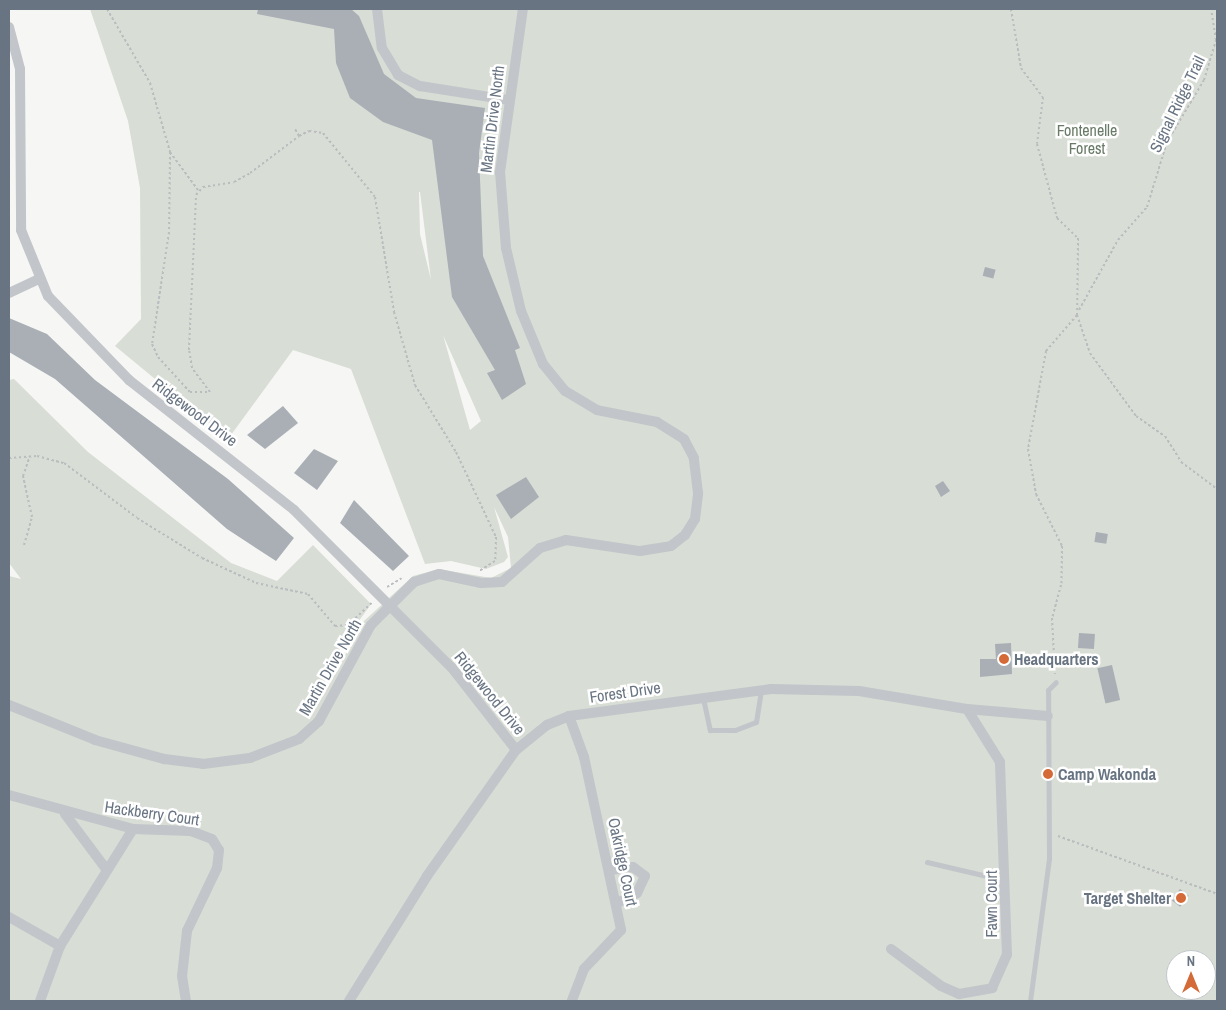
<!DOCTYPE html>
<html>
<head>
<meta charset="utf-8">
<style>
	body { margin:0 }
	#map { position:relative; width:1226px; height:1010px; overflow:hidden; background:#f6f7f4; font-family:"Archivo Narrow",sans-serif }
	div>[style] { position:absolute }
	[style*='--x'] { left:calc(var(--x)*1px); top:calc(var(--y)*1px); width:calc(var(--w)*1px); rotate:calc(var(--a)*1deg) }
	.green>* { inset:0; background:#d8ddd5 }
	.building>* { inset:0; background:#a9afb5; transform-origin:0 0 }
	.path>* { height:2px; margin-top:-1px; transform-origin:0; background:repeating-linear-gradient(90deg,#babcbf 0 2.5px,transparent 0 5px) }
	.service>* { height:5px; margin:-2.5px; padding:0 2.5px; transform-origin:2.5px; border-radius:2.5px; background:#c2c5c9 }
	.minor>* { height:10px; margin:-5px; padding:0 5px; transform-origin:5px; border-radius:5px; background:#c2c5c9 }
	.dots>* { width:14px; height:14px; translate:-50% -50%; box-sizing:border-box; border:2px solid #fff; border-radius:50% }
	span { translate:-50% -50%; white-space:nowrap; text-align:center; line-height:1.15; -webkit-text-stroke:5px #fff; paint-order:stroke }
	.street-label { font-size:16px; color:#687482 }
	.park-label { font-size:16px; color:#697a67 }
	.poi-label { font-size:16px; color:#687482; font-weight:700 }
	.left { translate:0 -50%; text-align:left }
	.right { translate:-100% -50%; text-align:right }
	.frame { position:absolute; inset:0; border:10px solid #687482; pointer-events:none }
	.north { position:absolute; left:1166px; top:950px; width:50px; height:50px; box-sizing:border-box; background:#fff; border:1px solid #c3c7cd; border-radius:50%; rotate:0deg; font-size:14px; font-weight:700; line-height:20px; text-align:center; color:#687482 }
	.north::after { content:''; display:block; margin:auto; width:18px; height:22px; background:#d46a37; clip-path:polygon(50% 0,100% 100%,50% 72%,0 100%) }
</style>
</head>
<body>
<div id="map">
	<div class="green">
		<div style="clip-path:polygon(evenodd,90px 9px,1217px 9px,1217px 1001px,9px 1001px,9px 576px,21px 579px,9px 563px,9px 380px,14px 379px,88px 452px,231px 563px,277px 581px,313px 545px,371px 604px,343px 643px,324px 684px,329px 684px,364px 621px,413px 576px,439px 569px,491px 578px,511px 568px,508px 537px,494px 507px,508px 557px,504px 562px,486px 569px,451px 561px,425px 564px,351px 369px,293px 350px,228px 439px,115px 346px,141px 319px,140px 188px,128px 121px,90px 9px,419px 192px,420px 192px,431px 280px,420px 234px,419px 192px,90px 9px,443px 335px,481px 421px,470px 430px,443px 335px,90px 9px,1176px 960px,1206px 960px,1206px 990px,1176px 990px,1176px 960px)"></div>
	</div>
	<div class="building">
		<div style="clip-path:polygon(258px 9px,351px 9px,359px 16px,384px 74px,416px 98px,485px 108px,479px 153px,483px 256px,520px 348px,515px 350px,526px 384px,502px 400px,487px 373px,495px 370px,452px 297px,432px 140px,383px 122px,350px 98px,336px 63px,334px 29px,257px 14px)"></div>
		<div style="left:985px;top:267px;width:11px;height:9px;rotate:15deg"></div>
		<div style="clip-path:polygon(9px 318px,47px 334px,95px 380px,228px 479px,294px 538px,276px 561px,227px 529px,55px 379px,9px 352px)"></div>
		<div style="clip-path:polygon(283px 406px,298px 423px,265px 449px,247px 435px)"></div>
		<div style="clip-path:polygon(314px 449px,338px 461px,317px 490px,294px 473px)"></div>
		<div style="clip-path:polygon(526px 477px,539px 497px,511px 519px,496px 495px)"></div>
		<div style="clip-path:polygon(943px 481px,950px 491px,941px 497px,935px 486px)"></div>
		<div style="clip-path:polygon(354px 500px,409px 556px,393px 571px,340px 523px)"></div>
		<div style="left:1096px;top:532px;width:12px;height:10px;rotate:9deg"></div>
		<div style="left:1079px;top:633px;width:16px;height:15px;rotate:4deg"></div>
		<div style="clip-path:polygon(1011px 643px,1012px 674px,980px 677px,980px 659px,996px 659px,995px 644px)"></div>
		<div style="left:1112px;top:665px;width:36px;height:15px;rotate:77deg"></div>
		<div style="left:1180px;top:889px;width:11px;height:14px;rotate:38deg"></div>
	</div>
	<div class="path">
		<div style="--x:107;--y:9;--w:86;--a:59.8"></div>
		<div style="--x:150;--y:83;--w:72;--a:73.8"></div>
		<div style="--x:170;--y:152;--w:80;--a:90.7"></div>
		<div style="--x:169;--y:232;--w:113;--a:98.6"></div>
		<div style="--x:152;--y:344;--w:14;--a:65"></div>
		<div style="--x:158;--y:357;--w:47;--a:47.6"></div>
		<div style="--x:190;--y:392;--w:20;--a:0"></div>
		<div style="--x:210;--y:392;--w:30;--a:-127"></div>
		<div style="--x:192;--y:368;--w:18;--a:-99"></div>
		<div style="--x:189;--y:350;--w:155;--a:-87.4"></div>
		<div style="--x:196;--y:195;--w:11;--a:-49"></div>
		<div style="--x:203;--y:187;--w:31;--a:-9"></div>
		<div style="--x:234;--y:182;--w:18;--a:-29"></div>
		<div style="--x:250;--y:173;--w:61;--a:-37.1"></div>
		<div style="--x:299;--y:136;--w:8;--a:-120"></div>
		<div style="--x:1011;--y:9;--w:60;--a:80.4"></div>
		<div style="--x:1021;--y:68;--w:36;--a:53"></div>
		<div style="--x:1043;--y:97;--w:47;--a:97.3"></div>
		<div style="--x:1037;--y:144;--w:77;--a:74.9"></div>
		<div style="--x:1057;--y:218;--w:29;--a:44"></div>
		<div style="--x:1078;--y:238;--w:77;--a:90.7"></div>
		<div style="--x:1077;--y:315;--w:48;--a:130.7"></div>
		<div style="--x:1046;--y:351;--w:100;--a:100.4"></div>
		<div style="--x:1028;--y:449;--w:46;--a:79.9"></div>
		<div style="--x:1036;--y:494;--w:58;--a:63.4"></div>
		<div style="--x:1062;--y:546;--w:39;--a:91"></div>
		<div style="--x:1061;--y:585;--w:34;--a:105"></div>
		<div style="--x:1052;--y:618;--w:56;--a:86.9"></div>
		<div style="--x:299;--y:136;--w:11;--a:-27"></div>
		<div style="--x:309;--y:131;--w:14;--a:8"></div>
		<div style="--x:323;--y:133;--w:82;--a:50.9"></div>
		<div style="--x:375;--y:197;--w:117;--a:80.6"></div>
		<div style="--x:394;--y:312;--w:76;--a:74"></div>
		<div style="--x:415;--y:385;--w:79;--a:58.5"></div>
		<div style="--x:456;--y:452;--w:94;--a:64.8"></div>
		<div style="--x:496;--y:537;--w:24;--a:92"></div>
		<div style="--x:495;--y:561;--w:19;--a:148"></div>
		<div style="--x:170;--y:152;--w:47;--a:53.6"></div>
		<div style="--x:1079;--y:310;--w:80;--a:-60.9"></div>
		<div style="--x:1118;--y:240;--w:44;--a:-48.7"></div>
		<div style="--x:1147;--y:207;--w:68;--a:-72.9"></div>
		<div style="--x:1167;--y:142;--w:72;--a:-59.2"></div>
		<div style="--x:1204;--y:80;--w:42;--a:-73.3"></div>
		<div style="--x:1216;--y:40;--w:31;--a:-99"></div>
		<div style="--x:1077;--y:315;--w:40;--a:71.1"></div>
		<div style="--x:1090;--y:353;--w:78;--a:53.9"></div>
		<div style="--x:1136;--y:416;--w:35;--a:35"></div>
		<div style="--x:1165;--y:436;--w:31;--a:58"></div>
		<div style="--x:1181;--y:462;--w:45;--a:36.9"></div>
		<div style="--x:9;--y:458;--w:28;--a:-4"></div>
		<div style="--x:37;--y:456;--w:28;--a:15"></div>
		<div style="--x:64;--y:463;--w:91;--a:37"></div>
		<div style="--x:137;--y:518;--w:76;--a:31.6"></div>
		<div style="--x:202;--y:558;--w:60;--a:24.8"></div>
		<div style="--x:256;--y:583;--w:53;--a:11.9"></div>
		<div style="--x:308;--y:594;--w:42;--a:49.8"></div>
		<div style="--x:335;--y:626;--w:13;--a:-4"></div>
		<div style="--x:348;--y:625;--w:33;--a:-43"></div>
		<div style="--x:24;--y:545;--w:29;--a:-74"></div>
		<div style="--x:32;--y:517;--w:42;--a:-102.4"></div>
		<div style="--x:23;--y:476;--w:21;--a:-71"></div>
		<div style="--x:387;--y:587;--w:17;--a:-31"></div>
		<div style="--x:1058;--y:836;--w:169;--a:20"></div>
	</div>
	<div class="service">
		<div style="--x:703;--y:698;--w:33;--a:78"></div>
		<div style="--x:710;--y:730;--w:25;--a:0"></div>
		<div style="--x:735;--y:730;--w:22;--a:-21"></div>
		<div style="--x:756;--y:722;--w:31;--a:-81"></div>
		<div style="--x:927;--y:862;--w:79;--a:13.2"></div>
		<div style="--x:1030;--y:1001;--w:143;--a:-82.4"></div>
		<div style="--x:1049;--y:859;--w:169;--a:-90.3"></div>
		<div style="--x:1048;--y:690;--w:11;--a:-45"></div>
	</div>
	<div class="minor">
		<div style="--x:377;--y:9;--w:39;--a:83"></div>
		<div style="--x:382;--y:48;--w:31;--a:59"></div>
		<div style="--x:398;--y:75;--w:25;--a:27"></div>
		<div style="--x:420;--y:86;--w:89;--a:9"></div>
		<div style="--x:9;--y:27;--w:43;--a:75.3"></div>
		<div style="--x:20;--y:69;--w:161;--a:89.6"></div>
		<div style="--x:21;--y:230;--w:71;--a:67.8"></div>
		<div style="--x:48;--y:296;--w:117;--a:46"></div>
		<div style="--x:129;--y:380;--w:210;--a:38.2"></div>
		<div style="--x:294;--y:510;--w:223;--a:45"></div>
		<div style="--x:452;--y:668;--w:104;--a:52"></div>
		<div style="--x:9;--y:293;--w:33;--a:-25"></div>
		<div style="--x:9;--y:705;--w:93;--a:22.1"></div>
		<div style="--x:95;--y:740;--w:72;--a:15.4"></div>
		<div style="--x:164;--y:759;--w:39;--a:7"></div>
		<div style="--x:203;--y:764;--w:47;--a:-7.3"></div>
		<div style="--x:250;--y:758;--w:53;--a:-21.2"></div>
		<div style="--x:299;--y:739;--w:27;--a:-42"></div>
		<div style="--x:319;--y:721;--w:109;--a:-61.6"></div>
		<div style="--x:371;--y:625;--w:61;--a:-45"></div>
		<div style="--x:414;--y:582;--w:26;--a:-18"></div>
		<div style="--x:439;--y:574;--w:43;--a:12.1"></div>
		<div style="--x:481;--y:583;--w:21;--a:-3"></div>
		<div style="--x:502;--y:582;--w:51;--a:-41.8"></div>
		<div style="--x:540;--y:548;--w:27;--a:-17"></div>
		<div style="--x:566;--y:540;--w:75;--a:8.5"></div>
		<div style="--x:640;--y:551;--w:31;--a:-9"></div>
		<div style="--x:671;--y:546;--w:18;--a:-38"></div>
		<div style="--x:685;--y:535;--w:19;--a:-58"></div>
		<div style="--x:695;--y:519;--w:26;--a:-83"></div>
		<div style="--x:698;--y:493;--w:35;--a:-97"></div>
		<div style="--x:694;--y:458;--w:21;--a:-118"></div>
		<div style="--x:684;--y:439;--w:32;--a:-148"></div>
		<div style="--x:657;--y:422;--w:61;--a:-168.7"></div>
		<div style="--x:597;--y:410;--w:37;--a:-149"></div>
		<div style="--x:565;--y:391;--w:35;--a:-129"></div>
		<div style="--x:543;--y:364;--w:57;--a:-112.5"></div>
		<div style="--x:521;--y:311;--w:65;--a:-103.4"></div>
		<div style="--x:506;--y:248;--w:76;--a:-94.5"></div>
		<div style="--x:500;--y:172;--w:165;--a:-82"></div>
		<div style="--x:569;--y:716;--w:44;--a:69.9"></div>
		<div style="--x:584;--y:757;--w:177;--a:77.9"></div>
		<div style="--x:621;--y:930;--w:54;--a:133.5"></div>
		<div style="--x:584;--y:969;--w:34;--a:111"></div>
		<div style="--x:9;--y:795;--w:129;--a:15.3"></div>
		<div style="--x:133;--y:829;--w:58;--a:2"></div>
		<div style="--x:191;--y:831;--w:22;--a:21"></div>
		<div style="--x:212;--y:839;--w:13;--a:58"></div>
		<div style="--x:219;--y:850;--w:18;--a:96"></div>
		<div style="--x:217;--y:868;--w:70;--a:115.5"></div>
		<div style="--x:187;--y:931;--w:45;--a:96.3"></div>
		<div style="--x:182;--y:976;--w:25;--a:81"></div>
		<div style="--x:65;--y:814;--w:69;--a:53.3"></div>
		<div style="--x:610;--y:870;--w:23;--a:-7"></div>
		<div style="--x:633;--y:867;--w:15;--a:37"></div>
		<div style="--x:645;--y:876;--w:19;--a:115"></div>
		<div style="--x:637;--y:893;--w:22;--a:153"></div>
		<div style="--x:9;--y:917;--w:59;--a:29.6"></div>
		<div style="--x:891;--y:949;--w:62;--a:36.5"></div>
		<div style="--x:941;--y:986;--w:20;--a:24"></div>
		<div style="--x:959;--y:994;--w:34;--a:-10"></div>
		<div style="--x:992;--y:988;--w:36;--a:-66"></div>
		<div style="--x:1007;--y:955;--w:193;--a:-92.1"></div>
		<div style="--x:1000;--y:762;--w:62;--a:-121.9"></div>
		<div style="--x:40;--y:1001;--w:59;--a:-70"></div>
		<div style="--x:60;--y:946;--w:138;--a:-58"></div>
		<div style="--x:349;--y:1001;--w:147;--a:-58"></div>
		<div style="--x:427;--y:876;--w:154;--a:-54.8"></div>
		<div style="--x:516;--y:750;--w:40;--a:-39"></div>
		<div style="--x:547;--y:725;--w:24;--a:-22"></div>
		<div style="--x:569;--y:716;--w:204;--a:-7.6"></div>
		<div style="--x:771;--y:689;--w:88;--a:1.3"></div>
		<div style="--x:859;--y:691;--w:109;--a:9.5"></div>
		<div style="--x:967;--y:709;--w:81;--a:4.9"></div>
	</div>
	<div class="dots">
		<div style="left:1004px;top:659px;background:#d46a37"></div>
		<div style="left:1048px;top:774px;background:#d46a37"></div>
		<div style="left:1181px;top:898px;background:#d46a37"></div>
	</div>
	<div class="street-label">
		<span style="left:1177px;top:104px;rotate:-64deg">Signal Ridge Trail</span>
		<span style="left:492px;top:119px;rotate:-83deg">Martin Drive North</span>
		<span style="left:195px;top:412px;rotate:37deg">Ridgewood Drive</span>
		<span style="left:330px;top:667px;rotate:-60deg">Martin Drive North</span>
		<span style="left:625px;top:692px;rotate:-8deg">Forest Drive</span>
		<span style="left:490px;top:693px;rotate:51deg">Ridgewood Drive</span>
		<span style="left:152px;top:813px;rotate:8deg">Hackberry Court</span>
		<span style="left:623px;top:862px;rotate:78deg">Oakridge Court</span>
		<span style="left:991px;top:904px;rotate:-90deg">Fawn Court</span>
	</div>
	<div class="park-label">
		<span style="left:1087px;top:139px">Fontenelle<br>Forest</span>
	</div>
	<div class="poi-label">
		<span class="left" style="left:1014px;top:659px">Headquarters</span>
		<span class="left" style="left:1058px;top:774px">Camp Wakonda</span>
		<span class="right" style="left:1171px;top:898px">Target Shelter</span>
	</div>
	<div class="frame"></div>
	<div class="north">N</div>
</div>
</body>
</html>
